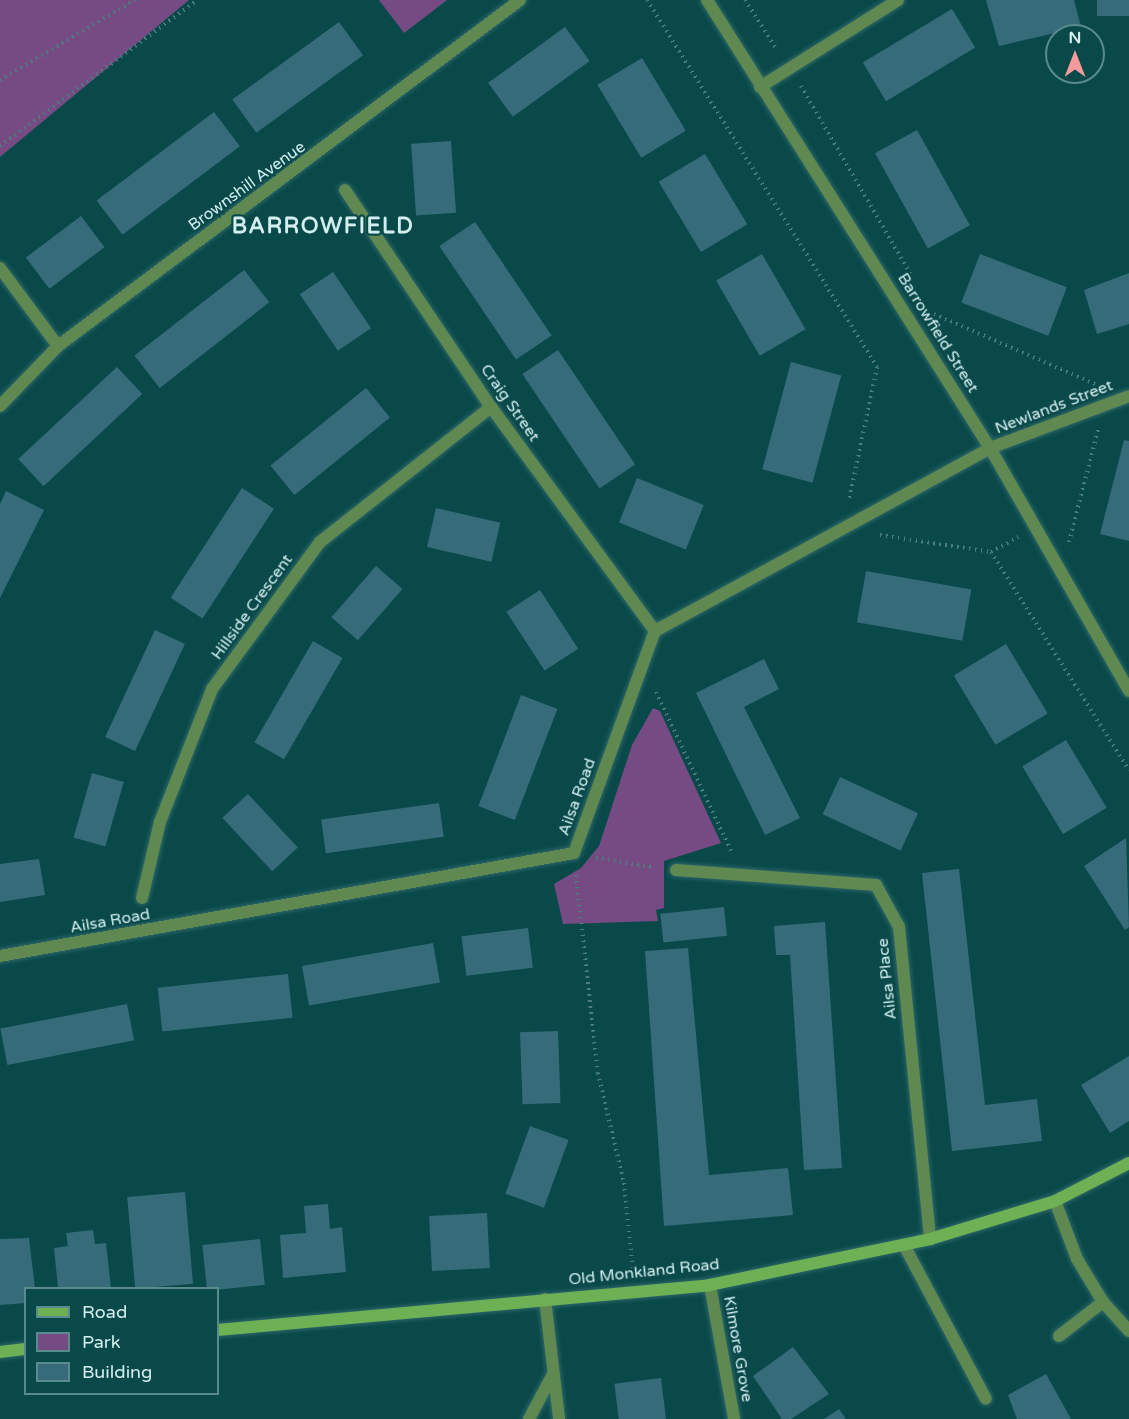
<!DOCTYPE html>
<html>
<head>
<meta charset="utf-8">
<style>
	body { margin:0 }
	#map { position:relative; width:1129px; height:1419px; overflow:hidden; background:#0a494a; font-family:"Varela Round",sans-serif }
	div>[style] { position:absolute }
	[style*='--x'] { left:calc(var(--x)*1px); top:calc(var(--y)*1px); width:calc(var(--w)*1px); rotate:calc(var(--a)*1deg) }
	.green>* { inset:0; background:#764b84 }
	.building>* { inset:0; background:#366b7a; transform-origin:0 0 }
	.path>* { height:4px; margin-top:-2px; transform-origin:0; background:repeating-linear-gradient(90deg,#4a7e7f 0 1.5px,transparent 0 6px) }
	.roads { filter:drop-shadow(0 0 2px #2e6768) drop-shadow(0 0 2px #2e6768) }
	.lane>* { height:12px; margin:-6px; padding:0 6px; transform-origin:6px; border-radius:6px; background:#5f8950 }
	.street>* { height:12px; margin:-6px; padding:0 6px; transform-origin:6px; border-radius:6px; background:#5f8950 }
	.secondary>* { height:12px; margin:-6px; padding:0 6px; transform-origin:6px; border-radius:6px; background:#6eb154 }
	span { translate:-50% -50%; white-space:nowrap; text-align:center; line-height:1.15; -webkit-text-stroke:4.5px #0a494a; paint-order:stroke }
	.street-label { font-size:16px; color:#d2eeef }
	.district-label { font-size:22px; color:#d2eeef; font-weight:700; letter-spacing:1.5px }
	.legend { position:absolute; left:24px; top:1287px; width:195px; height:108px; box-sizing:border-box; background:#0a494a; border:2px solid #5a8b8c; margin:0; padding:8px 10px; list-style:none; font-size:18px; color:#d2eeef }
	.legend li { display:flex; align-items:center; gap:12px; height:30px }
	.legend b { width:30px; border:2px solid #5a8b8c }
	.north { position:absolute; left:1045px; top:24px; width:60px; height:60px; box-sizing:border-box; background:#0a494a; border:2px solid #5a8b8c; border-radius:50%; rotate:0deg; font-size:16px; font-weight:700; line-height:24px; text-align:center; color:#d2eeef }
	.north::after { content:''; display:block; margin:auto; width:21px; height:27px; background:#f59b9e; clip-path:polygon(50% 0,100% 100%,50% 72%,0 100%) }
</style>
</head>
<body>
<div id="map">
	<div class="green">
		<div style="clip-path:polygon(0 0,189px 0,0 157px)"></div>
		<div style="clip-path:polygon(379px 0,447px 0,404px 33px)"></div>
		<div style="clip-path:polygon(653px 708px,660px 711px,721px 843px,664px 861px,664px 908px,656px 910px,658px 921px,563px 924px,554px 884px,581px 868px,599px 846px,632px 745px)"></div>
	</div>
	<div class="building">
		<div style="clip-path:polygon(986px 0,1074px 0,1081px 27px,999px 46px)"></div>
		<div style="left:1097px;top:0;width:32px;height:16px"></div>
		<div style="left:952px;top:9px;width:45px;height:104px;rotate:59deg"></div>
		<div style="left:339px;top:22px;width:41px;height:132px;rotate:54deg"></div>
		<div style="left:565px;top:27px;width:42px;height:95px;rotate:54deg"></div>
		<div style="left:642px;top:58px;width:85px;height:52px;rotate:59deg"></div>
		<div style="left:214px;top:112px;width:43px;height:147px;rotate:53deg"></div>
		<div style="left:917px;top:130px;width:109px;height:48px;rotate:61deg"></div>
		<div style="left:451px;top:141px;width:72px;height:40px;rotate:86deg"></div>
		<div style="left:705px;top:154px;width:82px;height:54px;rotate:59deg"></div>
		<div style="left:81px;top:216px;width:39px;height:69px;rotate:53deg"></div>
		<div style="left:475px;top:222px;width:137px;height:43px;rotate:56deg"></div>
		<div style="left:762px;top:254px;width:87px;height:53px;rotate:60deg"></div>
		<div style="left:980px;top:254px;width:93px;height:52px;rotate:21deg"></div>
		<div style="left:244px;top:270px;width:41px;height:139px;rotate:52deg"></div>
		<div style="left:333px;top:272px;width:68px;height:40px;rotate:56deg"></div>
		<div style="clip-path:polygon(1129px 273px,1129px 324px,1097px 334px,1084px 290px)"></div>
		<div style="left:558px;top:350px;width:138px;height:43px;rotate:56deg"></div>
		<div style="left:791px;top:362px;width:52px;height:111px;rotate:15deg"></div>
		<div style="left:117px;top:367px;width:37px;height:135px;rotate:47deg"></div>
		<div style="left:366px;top:388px;width:38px;height:123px;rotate:51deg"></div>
		<div style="clip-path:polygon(1124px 440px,1129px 441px,1129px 541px,1100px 534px)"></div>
		<div style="left:637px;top:478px;width:72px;height:48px;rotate:22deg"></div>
		<div style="left:242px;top:488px;width:38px;height:131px;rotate:33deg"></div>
		<div style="clip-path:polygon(6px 491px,44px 510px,0 598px,0 504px)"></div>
		<div style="left:436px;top:508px;width:66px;height:40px;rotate:13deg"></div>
		<div style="left:376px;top:566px;width:35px;height:68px;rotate:41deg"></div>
		<div style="left:866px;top:571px;width:107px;height:52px;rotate:10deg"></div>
		<div style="left:540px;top:590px;width:70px;height:40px;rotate:57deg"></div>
		<div style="left:155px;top:630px;width:33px;height:118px;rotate:25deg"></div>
		<div style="left:313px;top:641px;width:34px;height:117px;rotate:30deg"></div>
		<div style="left:1006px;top:644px;width:81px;height:61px;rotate:59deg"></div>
		<div style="clip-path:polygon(764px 659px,779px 689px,744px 707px,800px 818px,765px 835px,696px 693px)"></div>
		<div style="left:521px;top:695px;width:39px;height:119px;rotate:21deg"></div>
		<div style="left:1066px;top:740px;width:79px;height:51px;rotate:59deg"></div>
		<div style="left:92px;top:773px;width:33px;height:67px;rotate:16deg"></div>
		<div style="left:840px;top:777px;width:86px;height:41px;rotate:25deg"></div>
		<div style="left:248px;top:794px;width:73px;height:35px;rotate:47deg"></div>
		<div style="left:439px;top:803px;width:34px;height:119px;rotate:82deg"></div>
		<div style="clip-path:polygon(1126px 838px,1129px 927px,1125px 930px,1084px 866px)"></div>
		<div style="clip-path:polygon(39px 859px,45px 895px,0 902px,0 864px)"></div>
		<div style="clip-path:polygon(959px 869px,985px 1105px,1037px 1099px,1042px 1141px,952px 1151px,922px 873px)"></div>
		<div style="left:724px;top:907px;width:29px;height:64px;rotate:84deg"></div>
		<div style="clip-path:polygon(825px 922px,842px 1168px,804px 1170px,790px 955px,776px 955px,774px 926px)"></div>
		<div style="left:528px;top:928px;width:40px;height:67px;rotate:83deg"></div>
		<div style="left:433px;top:943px;width:40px;height:133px;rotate:80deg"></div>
		<div style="clip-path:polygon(688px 948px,709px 1175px,788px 1168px,793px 1215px,664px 1226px,645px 951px)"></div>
		<div style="left:288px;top:974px;width:44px;height:131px;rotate:84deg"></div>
		<div style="left:127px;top:1004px;width:37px;height:129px;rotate:79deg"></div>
		<div style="left:558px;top:1031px;width:72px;height:38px;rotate:88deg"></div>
		<div style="clip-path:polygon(1129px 1056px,1129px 1121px,1110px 1133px,1081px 1085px)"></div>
		<div style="left:530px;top:1126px;width:41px;height:72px;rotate:20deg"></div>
		<div style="left:185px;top:1192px;width:92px;height:58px;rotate:85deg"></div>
		<div style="clip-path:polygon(328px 1204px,330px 1229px,342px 1227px,346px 1272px,283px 1278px,280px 1235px,306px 1233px,304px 1206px)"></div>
		<div style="left:487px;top:1213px;width:55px;height:58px;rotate:87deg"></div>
		<div style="clip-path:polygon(93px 1230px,95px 1244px,106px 1243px,111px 1288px,58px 1288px,54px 1248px,68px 1246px,66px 1233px)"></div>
		<div style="clip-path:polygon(29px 1238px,35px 1288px,26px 1288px,26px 1303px,0 1305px,0 1239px)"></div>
		<div style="left:260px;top:1239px;width:46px;height:58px;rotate:84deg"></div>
		<div style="clip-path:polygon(793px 1347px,829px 1394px,791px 1419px,782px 1419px,753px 1376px)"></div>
		<div style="clip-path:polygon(1046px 1374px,1071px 1419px,1017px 1419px,1008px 1395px)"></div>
		<div style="left:661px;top:1378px;width:41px;height:47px;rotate:83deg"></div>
		<div style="clip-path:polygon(839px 1409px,846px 1419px,824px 1419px)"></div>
	</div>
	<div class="path">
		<div style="--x:647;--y:0;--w:433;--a:57.9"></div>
		<div style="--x:877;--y:367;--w:136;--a:101.9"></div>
		<div style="--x:745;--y:0;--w:59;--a:57.4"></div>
		<div style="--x:0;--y:80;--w:157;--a:-30.7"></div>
		<div style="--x:801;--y:86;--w:221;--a:59.8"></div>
		<div style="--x:0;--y:146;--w:245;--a:-36.5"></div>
		<div style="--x:934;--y:314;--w:178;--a:23.5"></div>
		<div style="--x:880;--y:535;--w:112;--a:8.7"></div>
		<div style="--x:991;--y:552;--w:31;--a:-29"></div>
		<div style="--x:1069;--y:542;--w:116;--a:-75.5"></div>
		<div style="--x:991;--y:552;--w:258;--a:57.7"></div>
		<div style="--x:656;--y:692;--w:176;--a:64.7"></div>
		<div style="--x:596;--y:858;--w:59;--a:8.8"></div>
		<div style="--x:576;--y:875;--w:199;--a:83.7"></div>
		<div style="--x:598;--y:1073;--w:113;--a:76.7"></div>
		<div style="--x:624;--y:1183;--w:88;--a:84.2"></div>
	</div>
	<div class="roads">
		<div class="lane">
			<div style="--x:904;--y:1245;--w:174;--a:62"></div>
			<div style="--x:545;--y:1299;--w:121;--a:83.3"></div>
			<div style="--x:529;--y:1419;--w:51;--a:-61.9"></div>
		</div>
		<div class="street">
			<div style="--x:707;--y:0;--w:530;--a:57.72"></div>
			<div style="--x:990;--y:448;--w:280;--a:60.2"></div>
			<div style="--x:760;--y:87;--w:163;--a:-32.2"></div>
			<div style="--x:345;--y:190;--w:262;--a:56.1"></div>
			<div style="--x:491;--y:407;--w:278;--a:53.8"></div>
			<div style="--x:0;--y:268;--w:97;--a:53.4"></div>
			<div style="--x:0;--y:406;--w:83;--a:-46"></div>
			<div style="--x:58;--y:346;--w:577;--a:-36.83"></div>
			<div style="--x:676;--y:870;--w:201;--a:4.3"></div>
			<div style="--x:876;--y:885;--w:48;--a:61.3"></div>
			<div style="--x:899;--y:927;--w:314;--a:84.3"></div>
			<div style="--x:142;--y:898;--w:78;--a:-76.7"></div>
			<div style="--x:160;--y:822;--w:143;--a:-68.6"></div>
			<div style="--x:212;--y:689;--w:182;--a:-53.7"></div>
			<div style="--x:320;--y:542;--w:218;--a:-38.3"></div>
			<div style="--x:0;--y:956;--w:583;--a:-10.17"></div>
			<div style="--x:574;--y:853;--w:236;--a:-70"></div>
			<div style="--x:655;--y:631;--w:382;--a:-28.6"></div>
			<div style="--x:990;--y:448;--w:148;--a:-20.5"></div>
			<div style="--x:1055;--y:1201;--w:62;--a:69.2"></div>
			<div style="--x:1077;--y:1259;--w:50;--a:58.8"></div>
			<div style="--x:1103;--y:1302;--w:39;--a:48"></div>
			<div style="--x:710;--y:1285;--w:136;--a:79.8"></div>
			<div style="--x:1059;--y:1336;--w:56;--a:-37.7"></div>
		</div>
		<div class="secondary">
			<div style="--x:218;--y:1330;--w:494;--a:-5.2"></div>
			<div style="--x:710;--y:1285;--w:225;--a:-11.8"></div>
			<div style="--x:930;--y:1239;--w:131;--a:-16.9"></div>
			<div style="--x:1055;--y:1201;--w:83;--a:-27.2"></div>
			<div style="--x:0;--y:1352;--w:26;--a:-7"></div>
		</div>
	</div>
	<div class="street-label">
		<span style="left:247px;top:186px;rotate:-36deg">Brownshill Avenue</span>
		<span style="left:938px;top:333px;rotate:58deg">Barrowfield Street</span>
		<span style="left:510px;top:403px;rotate:55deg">Craig Street</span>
		<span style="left:1054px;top:407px;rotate:-21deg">Newlands Street</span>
		<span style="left:252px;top:607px;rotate:-54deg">Hillside Crescent</span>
		<span style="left:577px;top:797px;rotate:-70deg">Ailsa Road</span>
		<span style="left:110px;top:921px;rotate:-10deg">Ailsa Road</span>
		<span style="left:887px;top:979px;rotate:-96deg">Ailsa Place</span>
		<span style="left:644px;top:1272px;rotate:-6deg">Old Monkland Road</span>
		<span style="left:738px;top:1349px;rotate:80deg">Kilmore Grove</span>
	</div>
	<div class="district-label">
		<span style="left:323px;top:227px">BARROWFIELD</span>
	</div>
	<ul class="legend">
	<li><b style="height:8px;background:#6eb154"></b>Road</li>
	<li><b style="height:16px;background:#764b84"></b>Park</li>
	<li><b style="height:16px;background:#366b7a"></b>Building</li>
	</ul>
	<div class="north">N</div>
</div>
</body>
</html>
